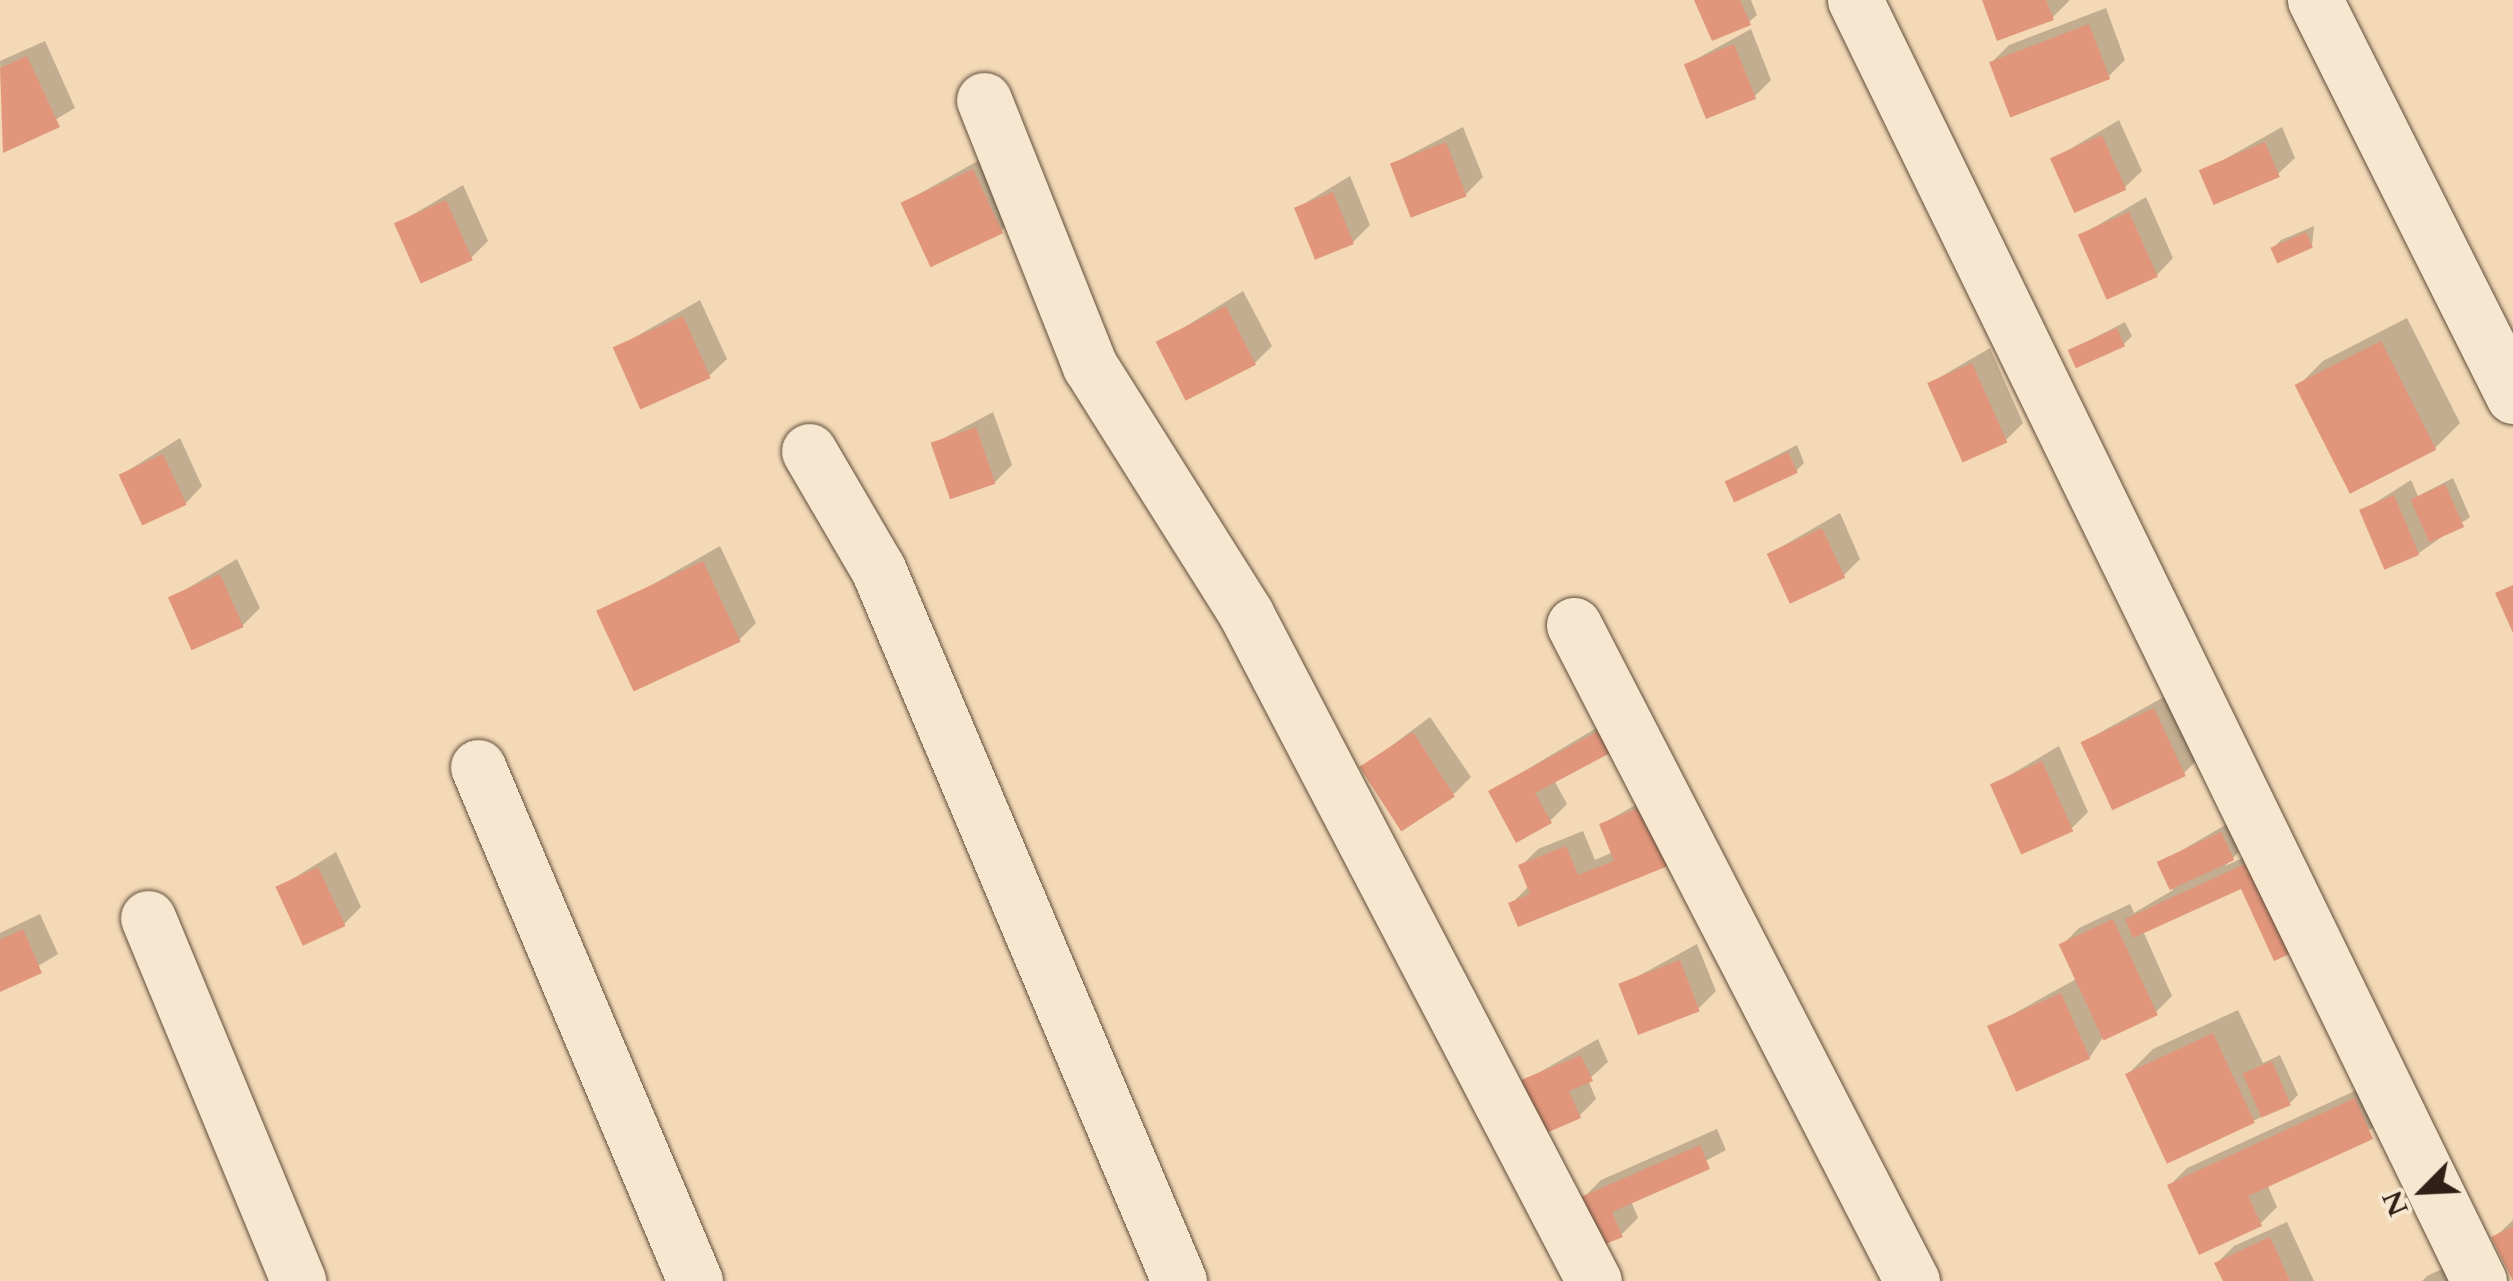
<!DOCTYPE html>
<html>
<head>
<meta charset="utf-8">
<style>
	body { margin:0 }
	#map { position:relative; width:2513px; height:1281px; overflow:hidden; background:#f3d9b6; font-family:Cardo,serif }
	div>[style] { position:absolute }
	[style*='--x'] { left:calc(var(--x)*1px); top:calc(var(--y)*1px); width:calc(var(--w)*1px); rotate:calc(var(--a)*1deg) }
	.shadow>* { inset:0; background:#0003 }
	.building>* { inset:0; background:#e1967b; transform-origin:0 0 }
	.roads { filter:drop-shadow(0 0 2px #604e3c) drop-shadow(0 0 2px #604e3c) }
	.minor>* { height:55px; margin:-27.5px; padding:0 27.5px; transform-origin:27.5px; border-radius:27.5px; background:#f7e6d0 }
	span { translate:-50% -50%; white-space:nowrap; text-align:center; line-height:1.15; -webkit-text-stroke:8px #f7e6d0; paint-order:stroke }
	.north { position:absolute; left:2373px; top:1141px; width:100px; height:100px; -webkit-text-stroke:8px #f7e6d0; paint-order:stroke; rotate:246deg; font-size:28px; font-weight:700; line-height:40px; text-align:center; color:#2f1f14 }
	.north::after { content:''; display:block; margin:auto; width:35px; height:45px; background:#2f1f14; clip-path:polygon(50% 0,100% 100%,50% 72%,0 100%) }
</style>
</head>
<body>
<div id="map">
	<div class="shadow">
		<div style="clip-path:polygon(1697px 0,1751px 0,1757px 15px,1749px 22px)"></div>
		<div style="clip-path:polygon(1984px 0,2069px 0,2069px 1px,2052px 18px)"></div>
		<div style="clip-path:polygon(2106px 8px,2125px 60px,2108px 77px,1992px 62px,2009px 45px)"></div>
		<div style="clip-path:polygon(1751px 29px,1771px 80px,1754px 97px,1687px 64px)"></div>
		<div style="clip-path:polygon(45px 41px,75px 108px,4px 150px,0 61px)"></div>
		<div style="clip-path:polygon(2119px 120px,2142px 171px,2125px 187px,2053px 159px)"></div>
		<div style="clip-path:polygon(1463px 127px,1483px 177px,1466px 194px,1392px 164px)"></div>
		<div style="clip-path:polygon(2282px 127px,2295px 158px,2278px 174px,2202px 172px)"></div>
		<div style="clip-path:polygon(990px 154px,1018px 214px,1001px 231px,903px 203px)"></div>
		<div style="clip-path:polygon(1350px 176px,1370px 225px,1353px 242px,1297px 208px)"></div>
		<div style="clip-path:polygon(463px 185px,488px 241px,471px 258px,397px 224px)"></div>
		<div style="clip-path:polygon(2146px 197px,2173px 258px,2157px 275px,2081px 235px)"></div>
		<div style="clip-path:polygon(2314px 226px,2312px 246px,2273px 248px,2281px 240px)"></div>
		<div style="clip-path:polygon(1243px 291px,1272px 346px,1255px 363px,1159px 343px)"></div>
		<div style="clip-path:polygon(700px 300px,727px 359px,710px 375px,616px 348px)"></div>
		<div style="clip-path:polygon(2407px 318px,2460px 423px,2435px 448px,2298px 386px,2323px 361px)"></div>
		<div style="clip-path:polygon(2125px 322px,2132px 336px,2124px 344px,2071px 350px)"></div>
		<div style="clip-path:polygon(1990px 348px,2023px 423px,2006px 440px,1930px 383px)"></div>
		<div style="clip-path:polygon(993px 412px,1012px 465px,995px 482px,933px 444px)"></div>
		<div style="clip-path:polygon(180px 438px,202px 486px,186px 503px,121px 475px)"></div>
		<div style="clip-path:polygon(1797px 445px,1804px 463px,1796px 471px,1727px 481px)"></div>
		<div style="clip-path:polygon(2453px 478px,2470px 517px,2419px 553px,2362px 511px,2411px 480px,2418px 496px)"></div>
		<div style="clip-path:polygon(1840px 513px,1860px 559px,1843px 576px,1769px 554px)"></div>
		<div style="clip-path:polygon(720px 546px,756px 623px,739px 640px,601px 614px)"></div>
		<div style="clip-path:polygon(237px 559px,260px 608px,243px 625px,171px 598px)"></div>
		<div style="clip-path:polygon(2171px 693px,2200px 757px,2183px 774px,2083px 742px)"></div>
		<div style="clip-path:polygon(1618px 715px,1554px 780px,1567px 804px,1550px 821px,1491px 791px)"></div>
		<div style="clip-path:polygon(1430px 717px,1471px 777px,1454px 794px,1363px 767px)"></div>
		<div style="clip-path:polygon(2059px 746px,2088px 812px,2071px 829px,1993px 785px)"></div>
		<div style="clip-path:polygon(1660px 791px,1683px 847px,1511px 904px,1529px 886px,1521px 866px,1538px 849px,1583px 831px,1595px 860px,1613px 852px,1602px 824px)"></div>
		<div style="clip-path:polygon(2239px 817px,2250px 841px,2225px 866px,2271px 845px,2242px 886px,2143px 931px,2172px 996px,2155px 1013px,2104px 1036px,2090px 1057px,1990px 1027px,2078px 978px,2062px 945px,2079px 928px,2130px 904px,2134px 913px,2173px 890px,2160px 863px)"></div>
		<div style="clip-path:polygon(336px 852px,361px 907px,344px 924px,278px 888px)"></div>
		<div style="clip-path:polygon(40px 914px,58px 954px,0 989px,0 933px)"></div>
		<div style="clip-path:polygon(1697px 944px,1716px 991px,1699px 1008px,1622px 985px)"></div>
		<div style="clip-path:polygon(2238px 1010px,2263px 1063px,2280px 1055px,2298px 1095px,2290px 1103px,2253px 1121px,2128px 1074px,2153px 1049px)"></div>
		<div style="clip-path:polygon(1598px 1039px,1608px 1062px,1588px 1080px,1596px 1099px,1579px 1116px,1524px 1081px)"></div>
		<div style="clip-path:polygon(2372px 1083px,2388px 1120px,2267px 1184px,2277px 1207px,2260px 1224px,2170px 1185px,2187px 1168px)"></div>
		<div style="clip-path:polygon(1717px 1129px,1726px 1150px,1631px 1201px,1638px 1218px,1621px 1235px,1584px 1197px,1601px 1180px)"></div>
		<div style="clip-path:polygon(2513px 1220px,2513px 1275px,2494px 1238px)"></div>
		<div style="clip-path:polygon(2287px 1222px,2314px 1281px,2226px 1281px,2217px 1263px,2234px 1246px)"></div>
		<div style="clip-path:polygon(2467px 1257px,2478px 1281px,2422px 1281px,2427px 1276px)"></div>
	</div>
	<div class="building">
		<div style="clip-path:polygon(1694px 0,1740px 0,1751px 25px,1712px 41px)"></div>
		<div style="clip-path:polygon(1982px 0,2046px 0,2054px 20px,1997px 41px)"></div>
		<div style="left:2089px;top:24px;width:59px;height:107px;rotate:69deg"></div>
		<div style="left:1734px;top:44px;width:59px;height:54px;rotate:68deg"></div>
		<div style="clip-path:polygon(27px 56px,60px 127px,3px 153px,0 68px)"></div>
		<div style="left:2102px;top:135px;width:60px;height:57px;rotate:66deg"></div>
		<div style="left:1446px;top:142px;width:58px;height:60px;rotate:69deg"></div>
		<div style="left:2265px;top:142px;width:38px;height:72px;rotate:67deg"></div>
		<div style="left:973px;top:169px;width:71px;height:80px;rotate:65deg"></div>
		<div style="left:1333px;top:192px;width:56px;height:42px;rotate:68deg"></div>
		<div style="left:446px;top:200px;width:66px;height:57px;rotate:66deg"></div>
		<div style="left:2129px;top:212px;width:71px;height:56px;rotate:66deg"></div>
		<div style="left:2306px;top:232px;width:17px;height:39px;rotate:66deg"></div>
		<div style="left:1226px;top:306px;width:66px;height:79px;rotate:63deg"></div>
		<div style="left:683px;top:316px;width:68px;height:77px;rotate:66deg"></div>
		<div style="left:2117px;top:328px;width:20px;height:54px;rotate:66deg"></div>
		<div style="left:2381px;top:341px;width:122px;height:97px;rotate:63deg"></div>
		<div style="left:1972px;top:363px;width:87px;height:49px;rotate:66deg"></div>
		<div style="left:976px;top:427px;width:60px;height:48px;rotate:71deg"></div>
		<div style="left:1788px;top:452px;width:23px;height:70px;rotate:65deg"></div>
		<div style="left:163px;top:454px;width:56px;height:49px;rotate:65deg"></div>
		<div style="left:2445px;top:484px;width:47px;height:38px;rotate:66deg"></div>
		<div style="left:2394px;top:495px;width:65px;height:38px;rotate:67deg"></div>
		<div style="left:1822px;top:528px;width:55px;height:61px;rotate:65deg"></div>
		<div style="left:703px;top:561px;width:89px;height:118px;rotate:65deg"></div>
		<div style="left:220px;top:574px;width:58px;height:57px;rotate:66deg"></div>
		<div style="clip-path:polygon(2513px 585px,2513px 633px,2495px 593px)"></div>
		<div style="left:2154px;top:708px;width:75px;height:81px;rotate:65deg"></div>
		<div style="clip-path:polygon(1600px 730px,1612px 752px,1535px 793px,1552px 823px,1516px 843px,1488px 791px)"></div>
		<div style="left:1413px;top:732px;width:77px;height:64px;rotate:57deg"></div>
		<div style="left:2042px;top:761px;width:77px;height:57px;rotate:66deg"></div>
		<div style="clip-path:polygon(1643px 806px,1668px 866px,1518px 927px,1508px 903px,1530px 894px,1518px 865px,1566px 846px,1578px 875px,1614px 861px,1599px 824px)"></div>
		<div style="left:2221px;top:832px;width:31px;height:71px;rotate:65deg"></div>
		<div style="clip-path:polygon(2254px 860px,2296px 951px,2274px 961px,2241px 889px,2133px 938px,2125px 919px)"></div>
		<div style="left:318px;top:867px;width:65px;height:47px;rotate:65deg"></div>
		<div style="left:2113px;top:919px;width:106px;height:60px;rotate:65deg"></div>
		<div style="clip-path:polygon(23px 929px,42px 973px,0 992px,0 940px)"></div>
		<div style="left:1680px;top:960px;width:55px;height:66px;rotate:69deg"></div>
		<div style="left:2061px;top:993px;width:72px;height:81px;rotate:66deg"></div>
		<div style="left:2213px;top:1033px;width:99px;height:97px;rotate:65deg"></div>
		<div style="clip-path:polygon(1581px 1055px,1593px 1081px,1569px 1091px,1581px 1118px,1544px 1134px,1521px 1080px)"></div>
		<div style="left:2272px;top:1061px;width:48px;height:32px;rotate:67deg"></div>
		<div style="clip-path:polygon(2355px 1098px,2373px 1139px,2248px 1196px,2262px 1226px,2199px 1255px,2167px 1185px)"></div>
		<div style="clip-path:polygon(1700px 1145px,1710px 1169px,1612px 1212px,1623px 1237px,1603px 1245px,1581px 1197px)"></div>
		<div style="clip-path:polygon(2513px 1226px,2513px 1281px,2491px 1237px)"></div>
		<div style="clip-path:polygon(2270px 1237px,2290px 1281px,2223px 1281px,2214px 1263px)"></div>
	</div>
	<div class="roads">
		<div class="minor">
			<div style="--x:1855;--y:0;--w:1425;--a:64.03"></div>
			<div style="--x:2315;--y:0;--w:443;--a:63.4"></div>
			<div style="--x:984;--y:100;--w:286;--a:68.3"></div>
			<div style="--x:1090;--y:366;--w:293;--a:57.8"></div>
			<div style="--x:1246;--y:614;--w:752;--a:62.45"></div>
			<div style="--x:809;--y:451;--w:137;--a:59.7"></div>
			<div style="--x:878;--y:569;--w:773;--a:67.08"></div>
			<div style="--x:1574;--y:625;--w:738;--a:62.74"></div>
			<div style="--x:478;--y:767;--w:558;--a:67.11"></div>
			<div style="--x:148;--y:918;--w:393;--a:67.5"></div>
		</div>
	</div>
	<div class="north">N</div>
</div>
</body>
</html>
